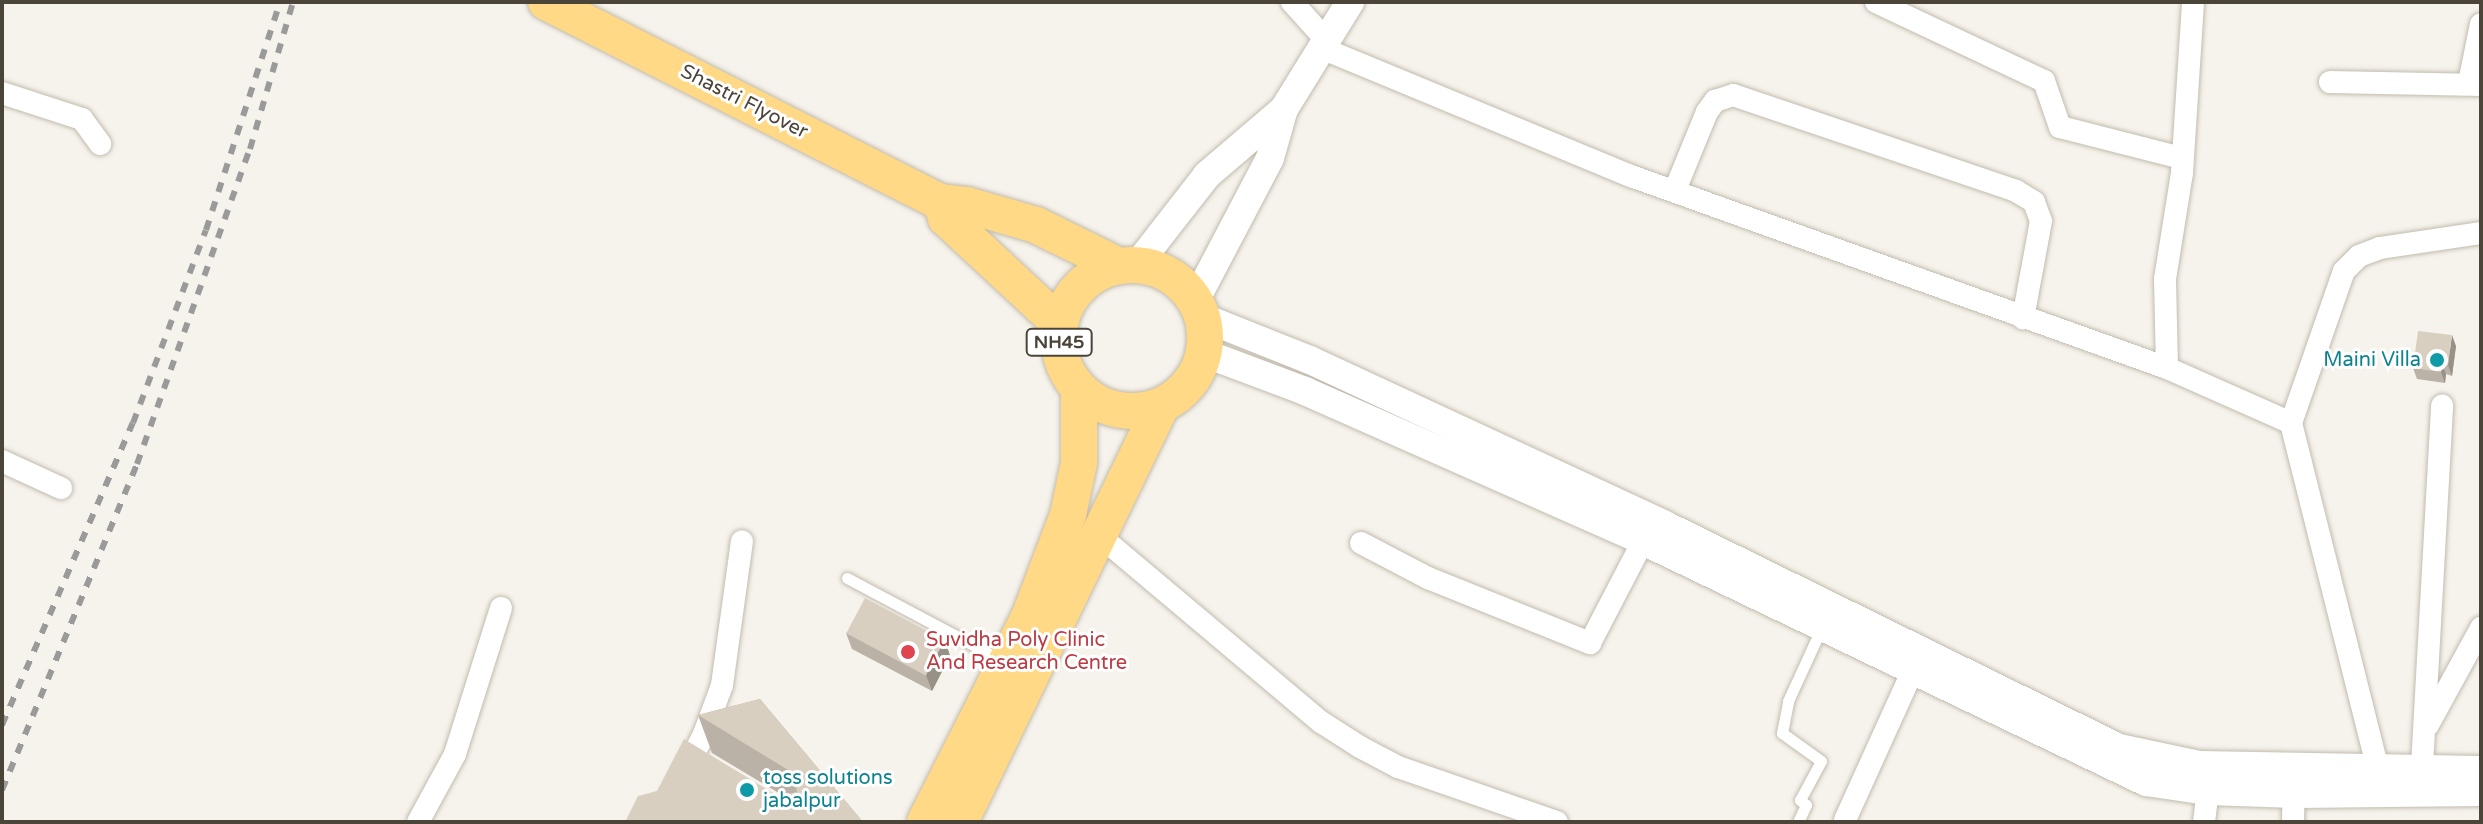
<!DOCTYPE html>
<html>
<head>
<meta charset="utf-8">
<style>
	body { margin:0 }
	#map { position:relative; width:2483px; height:824px; overflow:hidden; background:#f6f3ec; font-family:"Varela Round",sans-serif }
	div>[style] { position:absolute }
	[style*='--x'] { left:calc(var(--x)*1px); top:calc(var(--y)*1px); width:calc(var(--w)*1px); rotate:calc(var(--a)*1deg) }
	.roads { filter:drop-shadow(0 0 2px #c2bbae) drop-shadow(0 0 2px #c2bbae) }
	.service>* { height:11px; margin:-5.5px; padding:0 5.5px; transform-origin:5.5px; border-radius:5.5px; background:#fff }
	.minor>* { height:22px; margin:-11px; padding:0 11px; transform-origin:11px; border-radius:11px; background:#fff }
	.tertiary>* { height:28px; margin:-14px; padding:0 14px; transform-origin:14px; border-radius:14px; background:#fff }
	.trunk>* { height:36px; margin:-18px; padding:0 18px; transform-origin:18px; border-radius:18px; background:#ffd985 }
	.trunk>.ring { margin:-18px; padding:0; box-sizing:content-box; background:none; border:36px solid #ffd985; border-radius:50% }
	.rail>* { height:6px; margin-top:-3px; transform-origin:0; background:repeating-linear-gradient(90deg,#9a9a9a 0 10px,transparent 0 20px) }
	.wall>* { inset:0; background:#bab2a6 }
	.shaded-wall>* { inset:0; background:#979187 }
	.building>* { inset:0; background:#d8cfc1; transform-origin:0 0 }
	.dots>* { width:22px; height:22px; translate:-50% -50%; box-sizing:border-box; border:4px solid #fff; border-radius:50% }
	span { translate:-50% -50%; white-space:nowrap; text-align:center; line-height:1.15; -webkit-text-stroke:6px #fff; paint-order:stroke }
	.shield-label span { padding:2px 6px; background:#fff; border:2px solid; border-radius:6px; -webkit-text-stroke-width:0 }
	.shield-label { font-size:18px; color:#4b4439; font-weight:700 }
	.street-label { font-size:20px; color:#4b4439 }
	.culture-label { font-size:20px; color:#0d838f }
	.right { translate:-100% -50%; text-align:right }
	.left { translate:0 -50%; text-align:left }
	.health-label { font-size:20px; color:#be3a42 }
	.frame { position:absolute; inset:0; border:4px solid #4b4439; pointer-events:none }
</style>
</head>
<body>
<div id="map">
	<div class="roads">
		<div class="service">
			<div style="--x:847;--y:578;--w:174;--a:28"></div>
			<div style="--x:1798;--y:822;--w:19;--a:-65"></div>
			<div style="--x:1806;--y:805;--w:8;--a:-140"></div>
			<div style="--x:1800;--y:800;--w:44;--a:-61.7"></div>
			<div style="--x:1821;--y:761;--w:48;--a:-144.3"></div>
			<div style="--x:1782;--y:733;--w:33;--a:-79"></div>
			<div style="--x:1788;--y:701;--w:79;--a:-65.4"></div>
		</div>
		<div class="minor">
			<div style="--x:1292;--y:2;--w:54;--a:48"></div>
			<div style="--x:1876;--y:2;--w:186;--a:25.2"></div>
			<div style="--x:2044;--y:81;--w:49;--a:70.8"></div>
			<div style="--x:2060;--y:127;--w:126;--a:14.3"></div>
			<div style="--x:1324;--y:49;--w:332;--a:22.5"></div>
			<div style="--x:1631;--y:176;--w:569;--a:19.71"></div>
			<div style="--x:2167;--y:368;--w:136;--a:23.9"></div>
			<div style="--x:2291;--y:423;--w:369;--a:75.9"></div>
			<div style="--x:2330;--y:82;--w:151;--a:1.1"></div>
			<div style="--x:2469;--y:83;--w:60;--a:-78.5"></div>
			<div style="--x:2;--y:93;--w:84;--a:18"></div>
			<div style="--x:82;--y:119;--w:31;--a:54"></div>
			<div style="--x:1675;--y:190;--w:84;--a:-67.7"></div>
			<div style="--x:1707;--y:112;--w:14;--a:-54"></div>
			<div style="--x:1715;--y:101;--w:19;--a:-18"></div>
			<div style="--x:1733;--y:95;--w:299;--a:18.7"></div>
			<div style="--x:2016;--y:191;--w:21;--a:31"></div>
			<div style="--x:2034;--y:202;--w:20;--a:70"></div>
			<div style="--x:2041;--y:221;--w:99;--a:100.5"></div>
			<div style="--x:2167;--y:368;--w:89;--a:-91.3"></div>
			<div style="--x:2165;--y:279;--w:107;--a:-80.9"></div>
			<div style="--x:2182;--y:173;--w:171;--a:-86.3"></div>
			<div style="--x:2291;--y:423;--w:161;--a:-70.8"></div>
			<div style="--x:2344;--y:271;--w:21;--a:-45"></div>
			<div style="--x:2359;--y:256;--w:22;--a:-21"></div>
			<div style="--x:2380;--y:248;--w:102;--a:-8.4"></div>
			<div style="--x:2;--y:461;--w:65;--a:24.6"></div>
			<div style="--x:1101;--y:537;--w:287;--a:40.1"></div>
			<div style="--x:1321;--y:722;--w:46;--a:32.7"></div>
			<div style="--x:1360;--y:747;--w:43;--a:27.8"></div>
			<div style="--x:1398;--y:767;--w:168;--a:19.1"></div>
			<div style="--x:1361;--y:543;--w:76;--a:27.6"></div>
			<div style="--x:1428;--y:578;--w:175;--a:21.9"></div>
			<div style="--x:1590;--y:643;--w:115;--a:-62.5"></div>
			<div style="--x:2428;--y:725;--w:111;--a:-61.3"></div>
			<div style="--x:2421;--y:784;--w:379;--a:-86.8"></div>
			<div style="--x:1845;--y:820;--w:165;--a:-65.6"></div>
			<div style="--x:418;--y:822;--w:77;--a:-61.4"></div>
			<div style="--x:455;--y:754;--w:153;--a:-72.5"></div>
			<div style="--x:659;--y:822;--w:99;--a:-62.9"></div>
			<div style="--x:704;--y:734;--w:52;--a:-69.8"></div>
			<div style="--x:722;--y:685;--w:145;--a:-82.1"></div>
			<div style="--x:2204;--y:822;--w:31;--a:-83"></div>
			<div style="--x:2293;--y:822;--w:43;--a:-88.7"></div>
		</div>
		<div class="tertiary">
			<div style="--x:1137;--y:265;--w:114;--a:-52.1"></div>
			<div style="--x:1207;--y:175;--w:101;--a:-40.6"></div>
			<div style="--x:1195;--y:301;--w:161;--a:-62.3"></div>
			<div style="--x:1270;--y:158;--w:51;--a:-74.1"></div>
			<div style="--x:1284;--y:109;--w:126;--a:-58.3"></div>
			<div style="--x:1202;--y:317;--w:116;--a:21.7"></div>
			<div style="--x:1310;--y:360;--w:391;--a:24.9"></div>
			<div style="--x:1665;--y:525;--w:506;--a:26.16"></div>
			<div style="--x:2119;--y:748;--w:82;--a:12"></div>
			<div style="--x:2199;--y:765;--w:282;--a:1"></div>
			<div style="--x:1204;--y:353;--w:108;--a:20.6"></div>
			<div style="--x:1305;--y:391;--w:370;--a:23.9"></div>
			<div style="--x:1643;--y:541;--w:558;--a:25.6"></div>
			<div style="--x:2146;--y:782;--w:63;--a:8.3"></div>
			<div style="--x:2208;--y:791;--w:87;--a:2"></div>
			<div style="--x:2295;--y:794;--w:186;--a:-0.6"></div>
		</div>
		<div class="trunk">
			<div style="--x:546;--y:2;--w:443;--a:26.9"></div>
			<div style="--x:941;--y:202;--w:26;--a:7"></div>
			<div style="--x:967;--y:205;--w:72;--a:16.2"></div>
			<div style="--x:1036;--y:225;--w:93;--a:26.3"></div>
			<div style="--x:941;--y:202;--w:17;--a:73"></div>
			<div style="--x:946;--y:218;--w:156;--a:42.9"></div>
			<div class="ring" style="left:1059px;top:265px;width:110px;height:110px"></div>
			<div style="--x:925;--y:822;--w:232;--a:-63.1"></div>
			<div style="--x:1030;--y:615;--w:107;--a:-69.2"></div>
			<div style="--x:1068;--y:515;--w:53;--a:-78.1"></div>
			<div style="--x:1079;--y:463;--w:73;--a:-90"></div>
			<div style="--x:960;--y:822;--w:462;--a:-64.2"></div>
		</div>
	</div>
	<div class="rail">
		<div style="--x:2;--y:725;--w:329;--a:-66.6"></div>
		<div style="--x:133;--y:423;--w:206;--a:-69.3"></div>
		<div style="--x:206;--y:230;--w:240;--a:-72"></div>
		<div style="--x:2;--y:790;--w:353;--a:-67.5"></div>
		<div style="--x:137;--y:464;--w:335;--a:-70.3"></div>
		<div style="--x:250;--y:149;--w:153;--a:-73.7"></div>
	</div>
	<div class="wall">
		<div style="clip-path:polygon(2456px 346px,2452px 376px,2446px 374px,2445px 383px,2417px 379px,2413px 368px)"></div>
		<div style="clip-path:polygon(846px 633px,945px 640px,950px 656px,932px 691px,852px 649px)"></div>
		<div style="clip-path:polygon(760px 699px,863px 822px,657px 791px,782px 795px,712px 753px,698px 715px)"></div>
	</div>
	<div class="shaded-wall">
		<div style="clip-path:polygon(2452px 335px,2456px 346px,2452px 376px,2448px 365px)"></div>
		<div style="clip-path:polygon(2442px 364px,2446px 374px,2445px 383px,2441px 372px)"></div>
		<div style="clip-path:polygon(945px 640px,950px 656px,932px 691px,926px 675px)"></div>
	</div>
	<div class="building">
		<div style="clip-path:polygon(2418px 331px,2452px 335px,2448px 365px,2442px 364px,2441px 372px,2413px 368px)"></div>
		<div style="left:865px;top:598px;width:90px;height:40px;rotate:28deg"></div>
		<div style="clip-path:polygon(760px 699px,863px 822px,625px 822px,638px 796px,657px 791px,684px 739px,778px 796px,797px 792px,793px 773px,698px 715px)"></div>
	</div>
	<div class="dots">
		<div style="left:2437px;top:360px;background:#0f9aa8"></div>
		<div style="left:908px;top:652px;background:#e0444e"></div>
		<div style="left:747px;top:790px;background:#0f9aa8"></div>
	</div>
	<div class="shield-label">
		<span style="left:1059px;top:342px">NH45</span>
	</div>
	<div class="street-label">
		<span style="left:744px;top:102px;rotate:27deg">Shastri Flyover</span>
	</div>
	<div class="culture-label">
		<span class="right" style="left:2421px;top:360px">Maini Villa</span>
		<span class="left" style="left:763px;top:790px">toss solutions<br>jabalpur</span>
	</div>
	<div class="health-label">
		<span class="left" style="left:926px;top:652px">Suvidha Poly Clinic<br>And Research Centre</span>
	</div>
	<div class="frame"></div>
</div>
</body>
</html>
